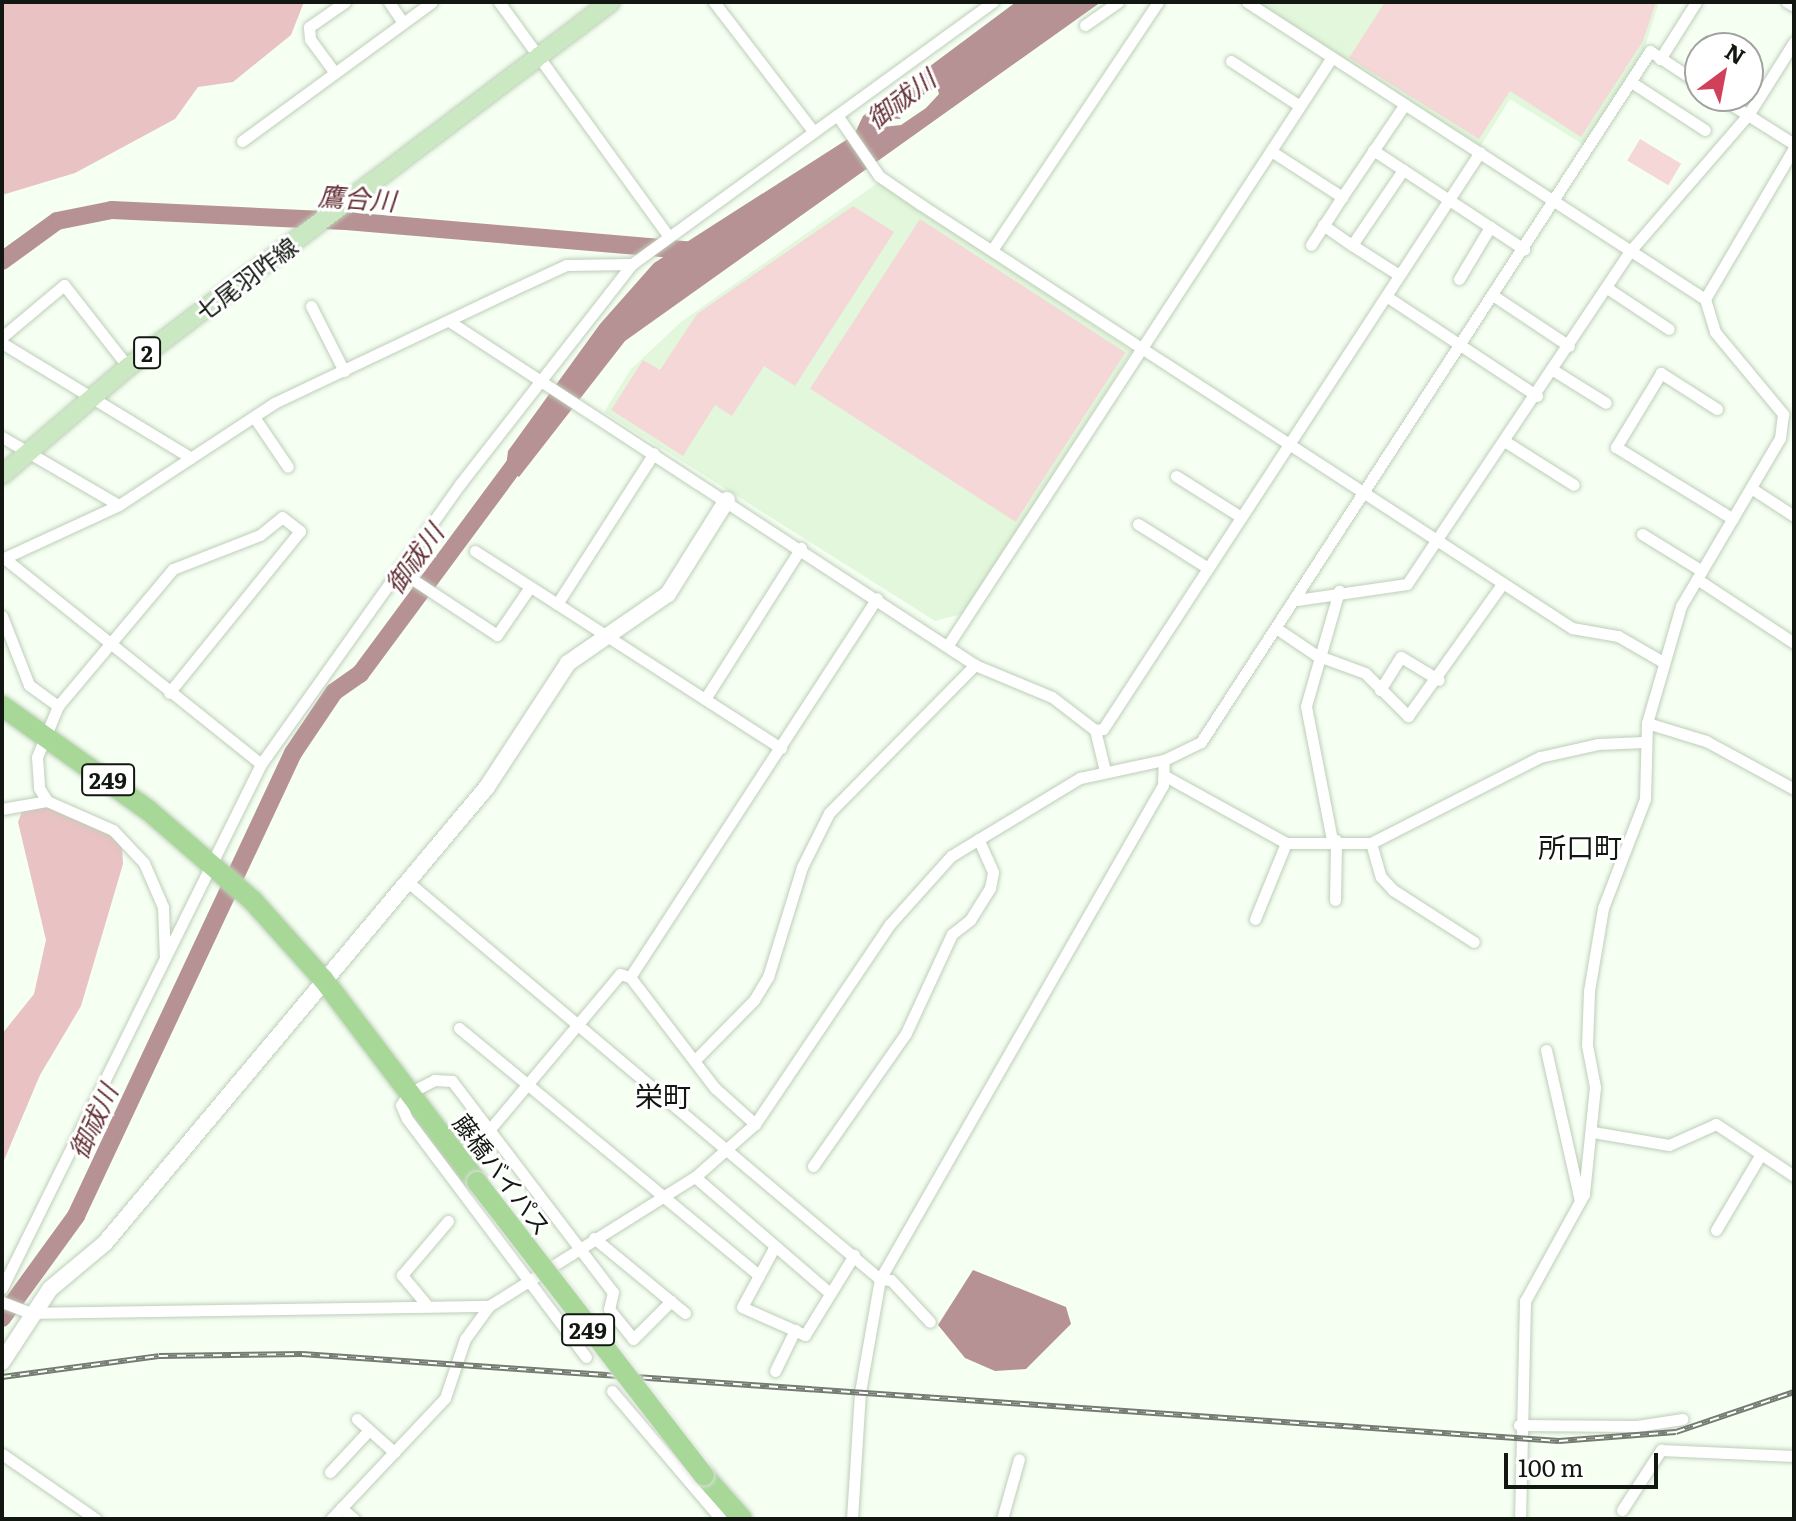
<!DOCTYPE html>
<html>
<head>
<meta charset="utf-8">
<style>
	body { margin:0 }
	#map { position:relative; width:1796px; height:1521px; overflow:hidden; background:#f5fff2; font-family:Literata,"Noto Sans JP",serif }
	div>[style] { position:absolute }
	[style*='--x'] { left:calc(var(--x)*1px); top:calc(var(--y)*1px); width:calc(var(--w)*1px); rotate:calc(var(--a)*1deg) }
	.built>* { inset:0; background:#e2f7db }
	.green>* { inset:0; background:#f5d7d8; transform-origin:0 0 }
	.forest>* { inset:0; background:#e9c2c4 }
	.water>* { inset:0; background:#b79294 }
	.river>* { height:18px; margin:-9px; padding:0 9px; transform-origin:9px; border-radius:9px; background:#b79294 }
	.roads { filter:drop-shadow(0 0 2px #beceb9) drop-shadow(0 0 2px #beceb9) }
	.street>* { height:11px; margin:-5.5px; padding:0 5.5px; transform-origin:5.5px; border-radius:5.5px; background:#fff }
	.secondary>* { height:16px; margin:-8px; padding:0 8px; transform-origin:8px; border-radius:8px; background:#fff }
	.primary>* { height:18px; margin:-9px; padding:0 9px; transform-origin:9px; border-radius:9px; background:#cae8c1 }
	.highway>* { height:20px; margin:-10px; padding:0 10px; transform-origin:10px; border-radius:10px; background:#a7d898 }
	.rail>* { height:6px; margin-top:-3px; transform-origin:0; background:repeating-linear-gradient(90deg,#fff 0 9px,#747c72 0 18px); box-sizing:border-box; border-block:2px solid #747c72 }
	.bridges { filter:drop-shadow(0 0 2px #dedfde) drop-shadow(0 0 2px #dedfde) }
	.highway-bridge>* { height:20px; margin:-10px; padding:0 10px; transform-origin:10px; border-radius:10px; background:#a7d898 }
	span { translate:-50% -50%; white-space:nowrap; text-align:center; line-height:1.15; -webkit-text-stroke:6px #fff; paint-order:stroke }
	.shield-label span { padding:2px 6px; background:#fff; border:2px solid; border-radius:6px; -webkit-text-stroke-width:0 }
	.shield-label { font-size:22px; color:#121811; font-weight:700 }
	.street-label { font-size:24px; color:#121811 }
	.water-label { font-size:26px; color:#643136; font-style:italic }
	.quarter-label { font-size:28px; color:#121811 }
	.frame { position:absolute; inset:0; border:4px solid #121811; pointer-events:none }
	.north { position:absolute; left:1684px; top:32px; width:80px; height:80px; box-sizing:border-box; background:#fff; border:2px solid #a0a3a0; border-radius:50%; rotate:32deg; font-size:22px; font-weight:700; line-height:32px; text-align:center; color:#121811 }
	.north::after { content:''; display:block; margin:auto; width:28px; height:36px; background:#d0405a; clip-path:polygon(50% 0,100% 100%,50% 72%,0 100%) }
	.scale { position:absolute; left:1504px; top:1453px; width:154px; height:36px; box-sizing:border-box; border:4px solid #121811; border-top:0; padding-left:10px; font-size:24px; line-height:28px; white-space:nowrap; color:#121811; -webkit-text-stroke:6px #fff; paint-order:stroke }
</style>
</head>
<body>
<div id="map">
	<div class="built">
		<div style="clip-path:polygon(1250px 2px,1659px 2px,1644px 50px,1584px 145px,1510px 99px,1480px 147px)"></div>
		<div style="clip-path:polygon(879px 182px,1132px 351px,965px 613px,935px 621px,604px 412px,631px 369px,681px 322px)"></div>
	</div>
	<div class="green">
		<div style="clip-path:polygon(1385px 2px,1656px 2px,1643px 41px,1581px 137px,1510px 91px,1479px 139px,1349px 58px)"></div>
		<div style="left:1640px;top:139px;width:48px;height:25px;rotate:31deg"></div>
		<div style="clip-path:polygon(853px 206px,894px 232px,795px 386px,764px 366px,732px 416px,715px 405px,683px 456px,611px 410px,643px 360px,660px 370px,697px 314px)"></div>
		<div style="left:920px;top:219px;width:245px;height:202px;rotate:33deg"></div>
	</div>
	<div class="forest">
		<div style="clip-path:polygon(2px 2px,304px 2px,291px 35px,233px 82px,198px 87px,175px 119px,75px 173px,2px 195px)"></div>
		<div style="clip-path:polygon(40px 803px,89px 815px,122px 845px,123px 864px,81px 1006px,40px 1075px,2px 1165px,2px 1034px,34px 994px,46px 940px,18px 822px,24px 806px)"></div>
	</div>
	<div class="water">
		<div style="clip-path:polygon(evenodd,1016px 2px,1101px 2px,625px 341px,519px 477px,506px 467px,508px 451px,600px 324px,654px 263px,854px 135px,863px 116px,1016px 2px,937px 87px,939px 94px,926px 108px,901px 125px,883px 127px,885px 118px,900px 119px,913px 101px,937px 87px)"></div>
		<div style="clip-path:polygon(973px 1270px,1066px 1307px,1071px 1324px,1026px 1369px,995px 1371px,965px 1358px,938px 1325px)"></div>
	</div>
	<div class="river">
		<div style="--x:981;--y:70;--w:114;--a:-36.8"></div>
		<div style="--x:2;--y:261;--w:68;--a:-36"></div>
		<div style="--x:57;--y:221;--w:56;--a:-11.3"></div>
		<div style="--x:112;--y:210;--w:234;--a:2.7"></div>
		<div style="--x:346;--y:221;--w:350;--a:4.9"></div>
		<div style="--x:2;--y:1318;--w:126;--a:-54"></div>
		<div style="--x:76;--y:1216;--w:511;--a:-64.89"></div>
		<div style="--x:293;--y:753;--w:73;--a:-56.1"></div>
		<div style="--x:334;--y:692;--w:32;--a:-35"></div>
		<div style="--x:360;--y:674;--w:277;--a:-53.5"></div>
	</div>
	<div class="roads">
		<div class="street">
			<div style="--x:389;--y:2;--w:25;--a:56"></div>
			<div style="--x:499;--y:2;--w:286;--a:54.1"></div>
			<div style="--x:714;--y:2;--w:163;--a:52.5"></div>
			<div style="--x:1247;--y:2;--w:546;--a:32.96"></div>
			<div style="--x:1705;--y:299;--w:34;--a:73"></div>
			<div style="--x:1715;--y:332;--w:107;--a:50.3"></div>
			<div style="--x:1783;--y:414;--w:24;--a:97"></div>
			<div style="--x:1780;--y:438;--w:195;--a:120.5"></div>
			<div style="--x:1681;--y:606;--w:122;--a:106.2"></div>
			<div style="--x:1647;--y:723;--w:76;--a:91.5"></div>
			<div style="--x:1645;--y:799;--w:117;--a:111.1"></div>
			<div style="--x:1603;--y:908;--w:84;--a:99.6"></div>
			<div style="--x:1589;--y:991;--w:54;--a:92.1"></div>
			<div style="--x:1587;--y:1045;--w:43;--a:79.2"></div>
			<div style="--x:1595;--y:1087;--w:108;--a:95.9"></div>
			<div style="--x:1584;--y:1194;--w:122;--a:118.9"></div>
			<div style="--x:1525;--y:1301;--w:218;--a:91.3"></div>
			<div style="--x:1787;--y:2;--w:8;--a:30"></div>
			<div style="--x:1085;--y:25;--w:40;--a:-34.9"></div>
			<div style="--x:1660;--y:59;--w:67;--a:-57.7"></div>
			<div style="--x:1231;--y:61;--w:82;--a:33.1"></div>
			<div style="--x:335;--y:73;--w:42;--a:-126.3"></div>
			<div style="--x:310;--y:39;--w:12;--a:-95"></div>
			<div style="--x:309;--y:27;--w:44;--a:-34.8"></div>
			<div style="--x:1631;--y:82;--w:88;--a:33"></div>
			<div style="--x:1718;--y:96;--w:90;--a:32.3"></div>
			<div style="--x:837;--y:115;--w:74;--a:55.5"></div>
			<div style="--x:879;--y:176;--w:50;--a:34.3"></div>
			<div style="--x:920;--y:204;--w:778;--a:33.04"></div>
			<div style="--x:1572;--y:628;--w:47;--a:9.9"></div>
			<div style="--x:1618;--y:636;--w:52;--a:30"></div>
			<div style="--x:242;--y:141;--w:235;--a:-36.2"></div>
			<div style="--x:1373;--y:150;--w:181;--a:33.3"></div>
			<div style="--x:1271;--y:151;--w:85;--a:32.9"></div>
			<div style="--x:1342;--y:197;--w:57;--a:122.9"></div>
			<div style="--x:1342;--y:197;--w:112;--a:-55.9"></div>
			<div style="--x:1323;--y:225;--w:35;--a:35"></div>
			<div style="--x:1352;--y:245;--w:91;--a:-55.8"></div>
			<div style="--x:1352;--y:245;--w:56;--a:32.6"></div>
			<div style="--x:992;--y:250;--w:298;--a:-56.2"></div>
			<div style="--x:1459;--y:279;--w:61;--a:-59.2"></div>
			<div style="--x:1607;--y:288;--w:74;--a:33.5"></div>
			<div style="--x:1386;--y:296;--w:181;--a:33.5"></div>
			<div style="--x:1494;--y:296;--w:90;--a:33.7"></div>
			<div style="--x:1705;--y:299;--w:175;--a:-59.5"></div>
			<div style="--x:311;--y:306;--w:73;--a:63.1"></div>
			<div style="--x:449;--y:321;--w:628;--a:33.18"></div>
			<div style="--x:975;--y:665;--w:83;--a:22.6"></div>
			<div style="--x:1052;--y:697;--w:54;--a:37.5"></div>
			<div style="--x:1095;--y:730;--w:42;--a:76.3"></div>
			<div style="--x:2;--y:337;--w:81;--a:-40"></div>
			<div style="--x:64;--y:285;--w:104;--a:52"></div>
			<div style="--x:2;--y:343;--w:221;--a:31.3"></div>
			<div style="--x:1553;--y:370;--w:62;--a:31.9"></div>
			<div style="--x:1717;--y:409;--w:67;--a:-147.3"></div>
			<div style="--x:1661;--y:373;--w:87;--a:121.3"></div>
			<div style="--x:1616;--y:447;--w:137;--a:31.6"></div>
			<div style="--x:254;--y:417;--w:60;--a:55.8"></div>
			<div style="--x:2;--y:437;--w:135;--a:30.2"></div>
			<div style="--x:1506;--y:442;--w:80;--a:32.3"></div>
			<div style="--x:1176;--y:476;--w:77;--a:32.2"></div>
			<div style="--x:1751;--y:488;--w:51;--a:33.1"></div>
			<div style="--x:1138;--y:524;--w:83;--a:32.2"></div>
			<div style="--x:1642;--y:534;--w:70;--a:31.7"></div>
			<div style="--x:475;--y:551;--w:364;--a:32.8"></div>
			<div style="--x:4;--y:558;--w:329;--a:38.7"></div>
			<div style="--x:2;--y:559;--w:129;--a:-24.8"></div>
			<div style="--x:119;--y:505;--w:186;--a:-33.3"></div>
			<div style="--x:274;--y:403;--w:261;--a:-25.4"></div>
			<div style="--x:510;--y:291;--w:62;--a:-24.9"></div>
			<div style="--x:566;--y:265;--w:66;--a:-0.9"></div>
			<div style="--x:400;--y:571;--w:116;--a:33.4"></div>
			<div style="--x:497;--y:635;--w:58;--a:-55.5"></div>
			<div style="--x:1697;--y:579;--w:116;--a:33.4"></div>
			<div style="--x:1297;--y:600;--w:111;--a:-8.3"></div>
			<div style="--x:1407;--y:584;--w:402;--a:-56.2"></div>
			<div style="--x:1631;--y:250;--w:179;--a:-49.1"></div>
			<div style="--x:1748;--y:115;--w:86;--a:-57.8"></div>
			<div style="--x:557;--y:604;--w:179;--a:-57.3"></div>
			<div style="--x:2;--y:616;--w:74;--a:68.6"></div>
			<div style="--x:29;--y:685;--w:36;--a:36"></div>
			<div style="--x:58;--y:706;--w:55;--a:112.4"></div>
			<div style="--x:37;--y:757;--w:31;--a:86"></div>
			<div style="--x:39;--y:788;--w:15;--a:58"></div>
			<div style="--x:47;--y:801;--w:72;--a:23.7"></div>
			<div style="--x:113;--y:830;--w:45;--a:46.8"></div>
			<div style="--x:144;--y:863;--w:48;--a:66.6"></div>
			<div style="--x:163;--y:907;--w:51;--a:87.8"></div>
			<div style="--x:1276;--y:628;--w:48;--a:34"></div>
			<div style="--x:1316;--y:655;--w:52;--a:20.2"></div>
			<div style="--x:1365;--y:673;--w:61;--a:45"></div>
			<div style="--x:1408;--y:716;--w:163;--a:-54.5"></div>
			<div style="--x:948;--y:645;--w:702;--a:-56.85"></div>
			<div style="--x:1380;--y:690;--w:39;--a:-58"></div>
			<div style="--x:1401;--y:657;--w:44;--a:31.2"></div>
			<div style="--x:705;--y:699;--w:179;--a:-57.6"></div>
			<div style="--x:58;--y:706;--w:179;--a:-50"></div>
			<div style="--x:173;--y:569;--w:93;--a:-21.3"></div>
			<div style="--x:260;--y:535;--w:28;--a:-39"></div>
			<div style="--x:282;--y:517;--w:23;--a:38"></div>
			<div style="--x:300;--y:531;--w:208;--a:129"></div>
			<div style="--x:1647;--y:723;--w:62;--a:17"></div>
			<div style="--x:1706;--y:741;--w:100;--a:28.6"></div>
			<div style="--x:1095;--y:730;--w:8;--a:-7"></div>
			<div style="--x:1103;--y:729;--w:689;--a:-56.84"></div>
			<div style="--x:1167;--y:777;--w:136;--a:29"></div>
			<div style="--x:1286;--y:843;--w:85;--a:0"></div>
			<div style="--x:1371;--y:843;--w:190;--a:-27"></div>
			<div style="--x:1540;--y:757;--w:59;--a:-12.6"></div>
			<div style="--x:1598;--y:744;--w:46;--a:-2.5"></div>
			<div style="--x:2;--y:809;--w:46;--a:-10.1"></div>
			<div style="--x:1332;--y:840;--w:136;--a:-101"></div>
			<div style="--x:1306;--y:706;--w:120;--a:-74"></div>
			<div style="--x:1371;--y:843;--w:35;--a:74"></div>
			<div style="--x:1381;--y:877;--w:18;--a:47"></div>
			<div style="--x:1393;--y:890;--w:96;--a:32.7"></div>
			<div style="--x:408;--y:882;--w:617;--a:40.07"></div>
			<div style="--x:880;--y:1279;--w:11;--a:5"></div>
			<div style="--x:891;--y:1280;--w:57;--a:47.1"></div>
			<div style="--x:1335;--y:900;--w:60;--a:-89"></div>
			<div style="--x:1255;--y:919;--w:82;--a:-67.8"></div>
			<div style="--x:630;--y:977;--w:452;--a:-56.9"></div>
			<div style="--x:459;--y:1028;--w:389;--a:39.5"></div>
			<div style="--x:1546;--y:1050;--w:155;--a:77.3"></div>
			<div style="--x:695;--y:1060;--w:84;--a:-45.5"></div>
			<div style="--x:754;--y:1000;--w:27;--a:-59"></div>
			<div style="--x:768;--y:977;--w:115;--a:-72.8"></div>
			<div style="--x:802;--y:867;--w:60;--a:-63.4"></div>
			<div style="--x:829;--y:813;--w:208;--a:-45.4"></div>
			<div style="--x:490;--y:1129;--w:202;--a:-50"></div>
			<div style="--x:620;--y:974;--w:10;--a:17"></div>
			<div style="--x:630;--y:977;--w:140;--a:52.6"></div>
			<div style="--x:715;--y:1088;--w:54;--a:42"></div>
			<div style="--x:1593;--y:1132;--w:77;--a:9.7"></div>
			<div style="--x:1669;--y:1145;--w:51;--a:-24.1"></div>
			<div style="--x:1716;--y:1124;--w:94;--a:33.7"></div>
			<div style="--x:813;--y:1166;--w:162;--a:-55"></div>
			<div style="--x:906;--y:1033;--w:109;--a:-65.1"></div>
			<div style="--x:952;--y:934;--w:23;--a:-38"></div>
			<div style="--x:970;--y:920;--w:38;--a:-58"></div>
			<div style="--x:990;--y:888;--w:16;--a:-79"></div>
			<div style="--x:993;--y:872;--w:36;--a:-114"></div>
			<div style="--x:695;--y:1177;--w:178;--a:40.7"></div>
			<div style="--x:1716;--y:1230;--w:88;--a:-59.4"></div>
			<div style="--x:594;--y:1238;--w:118;--a:39.5"></div>
			<div style="--x:775;--y:1246;--w:69;--a:118.4"></div>
			<div style="--x:742;--y:1307;--w:69;--a:24"></div>
			<div style="--x:805;--y:1335;--w:94;--a:-58.5"></div>
			<div style="--x:2;--y:1288;--w:585;--a:-63.7"></div>
			<div style="--x:261;--y:764;--w:344;--a:-54.6"></div>
			<div style="--x:460;--y:484;--w:279;--a:-52"></div>
			<div style="--x:632;--y:264;--w:446;--a:-36"></div>
			<div style="--x:2;--y:1302;--w:30;--a:21"></div>
			<div style="--x:30;--y:1313;--w:459;--a:-0.9"></div>
			<div style="--x:426;--y:1304;--w:38;--a:-130"></div>
			<div style="--x:402;--y:1275;--w:71;--a:-49.6"></div>
			<div style="--x:586;--y:1357;--w:298;--a:-126.9"></div>
			<div style="--x:407;--y:1119;--w:15;--a:-113"></div>
			<div style="--x:401;--y:1105;--w:14;--a:-56"></div>
			<div style="--x:409;--y:1093;--w:28;--a:-27"></div>
			<div style="--x:434;--y:1080;--w:18;--a:3"></div>
			<div style="--x:452;--y:1081;--w:265;--a:52.7"></div>
			<div style="--x:613;--y:1292;--w:17;--a:103"></div>
			<div style="--x:609;--y:1309;--w:38;--a:51"></div>
			<div style="--x:633;--y:1339;--w:54;--a:-45"></div>
			<div style="--x:775;--y:1371;--w:46;--a:-64"></div>
			<div style="--x:612;--y:1391;--w:168;--a:49.6"></div>
			<div style="--x:357;--y:1419;--w:50;--a:41.7"></div>
			<div style="--x:1519;--y:1425;--w:118;--a:0.5"></div>
			<div style="--x:1637;--y:1426;--w:46;--a:-8.8"></div>
			<div style="--x:2;--y:1454;--w:114;--a:34.7"></div>
			<div style="--x:330;--y:1472;--w:57;--a:-47.1"></div>
			<div style="--x:341;--y:1508;--w:17;--a:40"></div>
			<div style="--x:1622;--y:1510;--w:72;--a:-57"></div>
			<div style="--x:1661;--y:1450;--w:133;--a:2.6"></div>
			<div style="--x:331;--y:1519;--w:166;--a:-46.7"></div>
			<div style="--x:445;--y:1398;--w:62;--a:-71.3"></div>
			<div style="--x:465;--y:1339;--w:41;--a:-54"></div>
			<div style="--x:489;--y:1306;--w:243;--a:-32.1"></div>
			<div style="--x:695;--y:1177;--w:80;--a:-41.5"></div>
			<div style="--x:755;--y:1124;--w:241;--a:-56"></div>
			<div style="--x:890;--y:924;--w:91;--a:-48.1"></div>
			<div style="--x:951;--y:856;--w:151;--a:-31.2"></div>
			<div style="--x:1080;--y:778;--w:86;--a:-12.1"></div>
			<div style="--x:1164;--y:760;--w:41;--a:-25.9"></div>
			<div style="--x:1201;--y:742;--w:824;--a:-56.98"></div>
			<div style="--x:1650;--y:51;--w:60;--a:33.4"></div>
			<div style="--x:852;--y:1519;--w:127;--a:-86.4"></div>
			<div style="--x:860;--y:1392;--w:115;--a:-80"></div>
			<div style="--x:880;--y:1279;--w:569;--a:-60.19"></div>
			<div style="--x:1163;--y:785;--w:25;--a:-88"></div>
			<div style="--x:1002;--y:1519;--w:62;--a:-74.2"></div>
		</div>
		<div class="secondary">
			<div style="--x:2;--y:1362;--w:87;--a:-56.7"></div>
			<div style="--x:50;--y:1289;--w:72;--a:-39.9"></div>
			<div style="--x:105;--y:1243;--w:595;--a:-50.05"></div>
			<div style="--x:487;--y:787;--w:148;--a:-56.8"></div>
			<div style="--x:568;--y:663;--w:121;--a:-34.6"></div>
			<div style="--x:668;--y:594;--w:111;--a:-57.9"></div>
		</div>
		<div class="primary">
			<div style="--x:2;--y:475;--w:166;--a:-40.6"></div>
			<div style="--x:128;--y:367;--w:605;--a:-37.08"></div>
		</div>
		<div class="highway">
			<div style="--x:2;--y:706;--w:179;--a:35.5"></div>
			<div style="--x:148;--y:810;--w:139;--a:40.9"></div>
			<div style="--x:253;--y:901;--w:105;--a:48.1"></div>
			<div style="--x:323;--y:979;--w:255;--a:52.8"></div>
			<div style="--x:704;--y:1476;--w:57;--a:48.5"></div>
		</div>
	</div>
	<div class="rail">
		<div style="--x:2;--y:1377;--w:158;--a:-7.6"></div>
		<div style="--x:159;--y:1356;--w:143;--a:-0.8"></div>
		<div style="--x:302;--y:1354;--w:1260;--a:3.96"></div>
		<div style="--x:1559;--y:1441;--w:117;--a:-4.4"></div>
		<div style="--x:1676;--y:1432;--w:125;--a:-18.7"></div>
	</div>
	<div class="bridges">
		<div class="highway-bridge">
			<div style="--x:477;--y:1182;--w:371;--a:52.3"></div>
		</div>
	</div>
	<div class="shield-label">
		<span style="left:147px;top:353px">2</span>
		<span style="left:108px;top:780px">249</span>
		<span style="left:588px;top:1330px">249</span>
	</div>
	<div class="street-label">
		<span style="left:246px;top:278px;rotate:-37deg">七尾羽咋線</span>
		<span style="left:503px;top:1174px;rotate:53deg">藤橋バイパス</span>
	</div>
	<div class="water-label">
		<span style="left:900px;top:98px;rotate:-37deg">御祓川</span>
		<span style="left:357px;top:197px;rotate:4deg">鷹合川</span>
		<span style="left:413px;top:558px;rotate:-54deg">御祓川</span>
		<span style="left:92px;top:1121px;rotate:-65deg">御祓川</span>
	</div>
	<div class="quarter-label">
		<span style="left:1580px;top:846px">所口町</span>
		<span style="left:663px;top:1095px">栄町</span>
	</div>
	<div class="frame"></div>
	<div class="north">N</div>
	<div class="scale">100 m</div>
</div>
</body>
</html>
